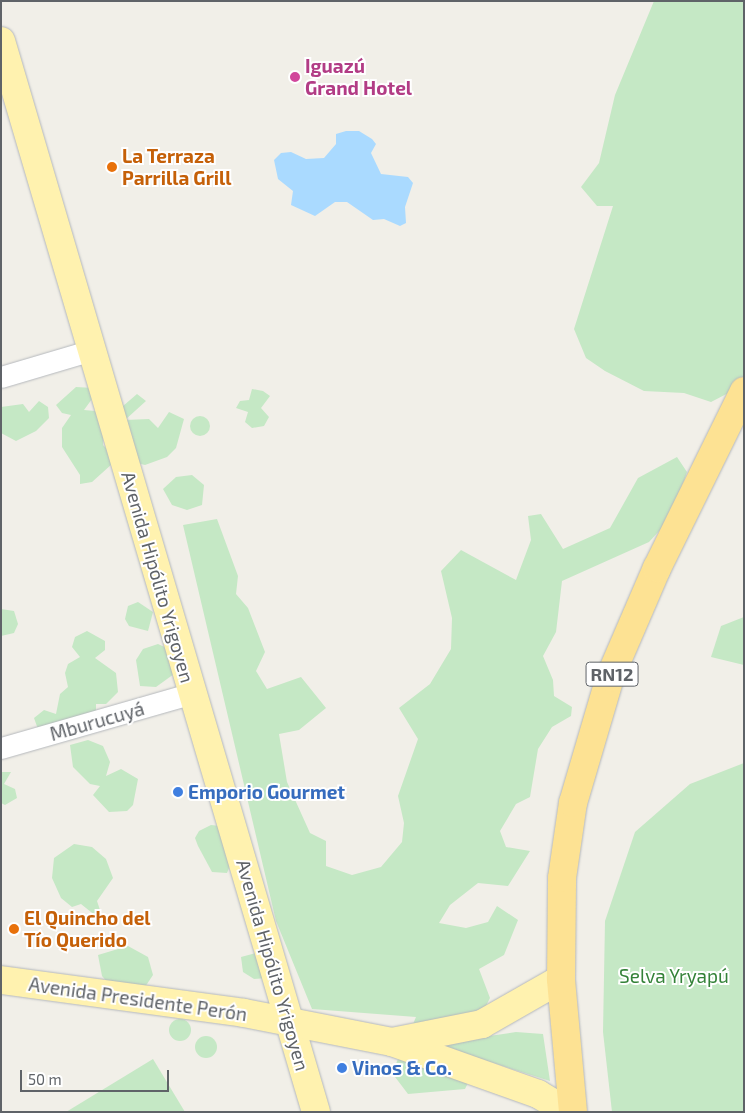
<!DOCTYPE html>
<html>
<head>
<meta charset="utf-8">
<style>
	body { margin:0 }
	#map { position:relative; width:745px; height:1113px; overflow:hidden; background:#f1efe8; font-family:"Exo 2",sans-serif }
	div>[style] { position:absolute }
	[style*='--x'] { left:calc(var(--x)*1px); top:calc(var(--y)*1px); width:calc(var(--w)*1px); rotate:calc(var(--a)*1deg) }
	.green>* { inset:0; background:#c5e8c5 }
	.round { border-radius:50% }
	.water>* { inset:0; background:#aadaff }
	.roads { filter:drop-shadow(0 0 1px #b5b8bc) drop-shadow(0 0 1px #b5b8bc) }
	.minor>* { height:21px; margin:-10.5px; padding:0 10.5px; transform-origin:10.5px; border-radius:10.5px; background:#fff }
	.major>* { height:28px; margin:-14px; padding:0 14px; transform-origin:14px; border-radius:14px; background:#fff2af }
	.highway>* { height:28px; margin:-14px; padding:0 14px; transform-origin:14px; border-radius:14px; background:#fde293 }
	.dots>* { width:14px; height:14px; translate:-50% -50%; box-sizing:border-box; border:2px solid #fff; border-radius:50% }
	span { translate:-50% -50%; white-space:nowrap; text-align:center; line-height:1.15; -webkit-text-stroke:4px #fff; paint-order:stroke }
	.shield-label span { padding:1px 4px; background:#fff; border:1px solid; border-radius:4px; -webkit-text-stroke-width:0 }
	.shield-label { font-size:18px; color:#5f6368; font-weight:700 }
	.hotel-label { font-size:19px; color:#b23c85; font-weight:700 }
	.left { translate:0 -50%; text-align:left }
	.food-label { font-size:19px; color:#c56008; font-weight:700 }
	.street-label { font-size:19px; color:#5f6368 }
	.shop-label { font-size:19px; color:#366cbe; font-weight:700 }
	.park-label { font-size:19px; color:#348238 }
	.frame { position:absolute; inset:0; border:2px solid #5f6368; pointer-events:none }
	.scale { position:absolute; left:20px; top:1070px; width:149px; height:22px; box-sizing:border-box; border:2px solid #5f6368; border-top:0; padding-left:6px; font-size:15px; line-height:18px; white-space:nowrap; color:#5f6368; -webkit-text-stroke:4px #fff; paint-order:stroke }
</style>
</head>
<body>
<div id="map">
	<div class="green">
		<div style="clip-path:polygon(654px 1px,744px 1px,744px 390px,738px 388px,711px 402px,684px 393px,644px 391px,605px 371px,586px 358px,574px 329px,613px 206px,597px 206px,581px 187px,599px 163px,615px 95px)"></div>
		<div style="clip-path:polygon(76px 387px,93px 388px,92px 399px,84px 410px,95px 411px,104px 418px,103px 445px,111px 453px,112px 464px,92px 482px,80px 484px,80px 475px,62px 447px,62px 428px,71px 415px,62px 413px,56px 405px)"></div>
		<div style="clip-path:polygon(252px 389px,263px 391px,270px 396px,261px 408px,269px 417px,264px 426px,252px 428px,245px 422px,248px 412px,236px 408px,240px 401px,249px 400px)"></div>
		<div style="clip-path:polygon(137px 394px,146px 401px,125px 420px,149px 419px,158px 428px,169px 412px,184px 419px,176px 448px,167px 457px,145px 465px,133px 462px,116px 412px)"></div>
		<div style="clip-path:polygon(39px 401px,48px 407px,49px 418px,36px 431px,16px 441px,1px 433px,1px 407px,23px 404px,29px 412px)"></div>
		<div class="round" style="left:190px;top:416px;width:20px;height:20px"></div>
		<div style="clip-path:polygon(677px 457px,687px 472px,671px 518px,649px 542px,562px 581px,556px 632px,543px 656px,553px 680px,554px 696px,572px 707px,571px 716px,552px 727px,538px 749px,530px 797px,516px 804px,500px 831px,506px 847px,530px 851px,508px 886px,478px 883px,450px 905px,439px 923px,466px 928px,488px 922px,497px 906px,518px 920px,504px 955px,479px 969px,490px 998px,469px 1039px,516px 1032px,543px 1034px,550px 1081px,462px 1053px,476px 1067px,465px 1089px,408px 1094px,392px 1073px,416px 1017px,312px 1009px,276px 921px,183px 525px,217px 519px,238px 576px,236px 594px,248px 608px,265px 652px,256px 671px,267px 689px,301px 677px,326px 708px,299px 730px,279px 734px,287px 782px,310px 833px,326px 841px,326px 866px,352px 875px,381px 867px,402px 842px,404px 823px,398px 796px,418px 739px,399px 708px,430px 684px,451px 649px,452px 618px,441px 571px,461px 550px,516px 580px,531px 540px,528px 516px,541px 514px,563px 549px,610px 528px,638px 478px)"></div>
		<div style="clip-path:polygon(192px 475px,204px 485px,202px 505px,187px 510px,172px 505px,163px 489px,176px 477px)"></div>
		<div style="clip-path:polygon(138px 602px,153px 612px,148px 631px,129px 626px,125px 619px,128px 606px)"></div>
		<div style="clip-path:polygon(1px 609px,14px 611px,18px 624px,14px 633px,1px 636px)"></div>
		<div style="clip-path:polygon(744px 617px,744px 665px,711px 657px,721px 626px)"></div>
		<div style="clip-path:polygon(87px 631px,105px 641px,105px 650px,95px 658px,116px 673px,118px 692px,106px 704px,96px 704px,96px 717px,39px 732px,34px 718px,44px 710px,56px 714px,60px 694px,68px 687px,65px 673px,68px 664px,80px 657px,72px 647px,75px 637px)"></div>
		<div style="clip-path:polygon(158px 644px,177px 653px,174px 674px,156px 687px,140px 686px,136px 660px,143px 649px)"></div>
		<div style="clip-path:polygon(88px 740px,103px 746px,110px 762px,106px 776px,121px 769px,138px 779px,133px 805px,127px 811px,109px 812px,93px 795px,100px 786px,90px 784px,73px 767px,70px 745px)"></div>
		<div style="clip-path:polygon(744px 763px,744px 1112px,612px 1112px,603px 1032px,605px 921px,635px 832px,690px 784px)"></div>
		<div style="clip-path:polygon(1px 772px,11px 772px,4px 784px,15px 789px,17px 798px,5px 805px,1px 803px)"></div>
		<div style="clip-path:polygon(211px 825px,220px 826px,233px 858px,227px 873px,212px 872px,198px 846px,195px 838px,199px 831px)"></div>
		<div style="clip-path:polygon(74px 844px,92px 847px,106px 859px,113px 878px,97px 901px,100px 910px,96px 916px,81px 904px,72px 907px,61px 898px,52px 878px,54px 858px)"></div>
		<div style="clip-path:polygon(128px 946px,148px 957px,153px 975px,141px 993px,117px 993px,102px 976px,98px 955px)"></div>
		<div style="clip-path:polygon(260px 952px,267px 978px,254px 979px,243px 972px,241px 957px)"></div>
		<div class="round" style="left:169px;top:1019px;width:22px;height:22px"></div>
		<div class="round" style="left:195px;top:1036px;width:22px;height:22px"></div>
		<div style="clip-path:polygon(153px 1059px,185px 1112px,66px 1112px)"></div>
	</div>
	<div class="water">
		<div style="clip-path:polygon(346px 131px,359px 131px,372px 139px,376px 144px,371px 153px,381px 174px,408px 177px,413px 183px,405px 207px,406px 223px,400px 226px,384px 219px,373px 220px,347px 202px,335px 202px,315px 216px,291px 205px,293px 191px,278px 179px,274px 160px,281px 153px,291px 152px,306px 159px,324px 158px,336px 144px,336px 134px)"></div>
	</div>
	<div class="roads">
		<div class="minor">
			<div style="--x:1;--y:377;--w:95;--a:-16.5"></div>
			<div style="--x:1;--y:748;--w:200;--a:-16"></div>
		</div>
		<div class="major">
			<div style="--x:1;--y:41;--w:1116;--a:73.61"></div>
			<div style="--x:1;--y:980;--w:245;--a:7.7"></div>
			<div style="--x:244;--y:1013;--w:151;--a:11.1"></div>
			<div style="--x:392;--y:1042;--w:155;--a:19.6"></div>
			<div style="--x:538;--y:1094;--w:35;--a:31"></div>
			<div style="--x:392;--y:1042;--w:92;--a:-11.3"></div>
			<div style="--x:482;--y:1024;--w:91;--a:-29.7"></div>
		</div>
		<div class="highway">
			<div style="--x:573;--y:1112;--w:134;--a:-95.2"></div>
			<div style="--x:561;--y:979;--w:101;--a:-89.4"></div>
			<div style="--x:562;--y:878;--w:76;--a:-81.7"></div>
			<div style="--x:573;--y:803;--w:131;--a:-73.6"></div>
			<div style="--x:610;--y:677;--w:119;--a:-66.7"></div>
			<div style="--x:657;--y:568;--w:197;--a:-63.8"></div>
		</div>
	</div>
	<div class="dots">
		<div style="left:295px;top:77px;background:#d1479c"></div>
		<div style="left:112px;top:167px;background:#e8710a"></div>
		<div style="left:178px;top:792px;background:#3f7fe0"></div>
		<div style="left:14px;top:929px;background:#e8710a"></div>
		<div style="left:342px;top:1068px;background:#3f7fe0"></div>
	</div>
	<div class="shield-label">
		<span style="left:612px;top:674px">RN12</span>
	</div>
	<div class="hotel-label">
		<span class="left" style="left:305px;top:77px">Iguazú<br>Grand Hotel</span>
	</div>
	<div class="food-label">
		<span class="left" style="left:122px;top:167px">La Terraza<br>Parrilla Grill</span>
		<span class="left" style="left:24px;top:929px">El Quincho del<br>Tío Querido</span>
	</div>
	<div class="street-label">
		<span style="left:158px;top:577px;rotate:74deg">Avenida Hipólito Yrigoyen</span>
		<span style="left:97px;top:721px;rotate:-16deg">Mburucuyá</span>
		<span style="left:273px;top:965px;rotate:74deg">Avenida Hipólito Yrigoyen</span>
		<span style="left:138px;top:999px;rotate:8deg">Avenida Presidente Perón</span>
	</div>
	<div class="shop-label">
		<span class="left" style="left:188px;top:792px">Emporio Gourmet</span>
		<span class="left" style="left:352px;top:1068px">Vinos &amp; Co.</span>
	</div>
	<div class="park-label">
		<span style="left:674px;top:976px">Selva Yryapú</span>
	</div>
	<div class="frame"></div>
	<div class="scale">50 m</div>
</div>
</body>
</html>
